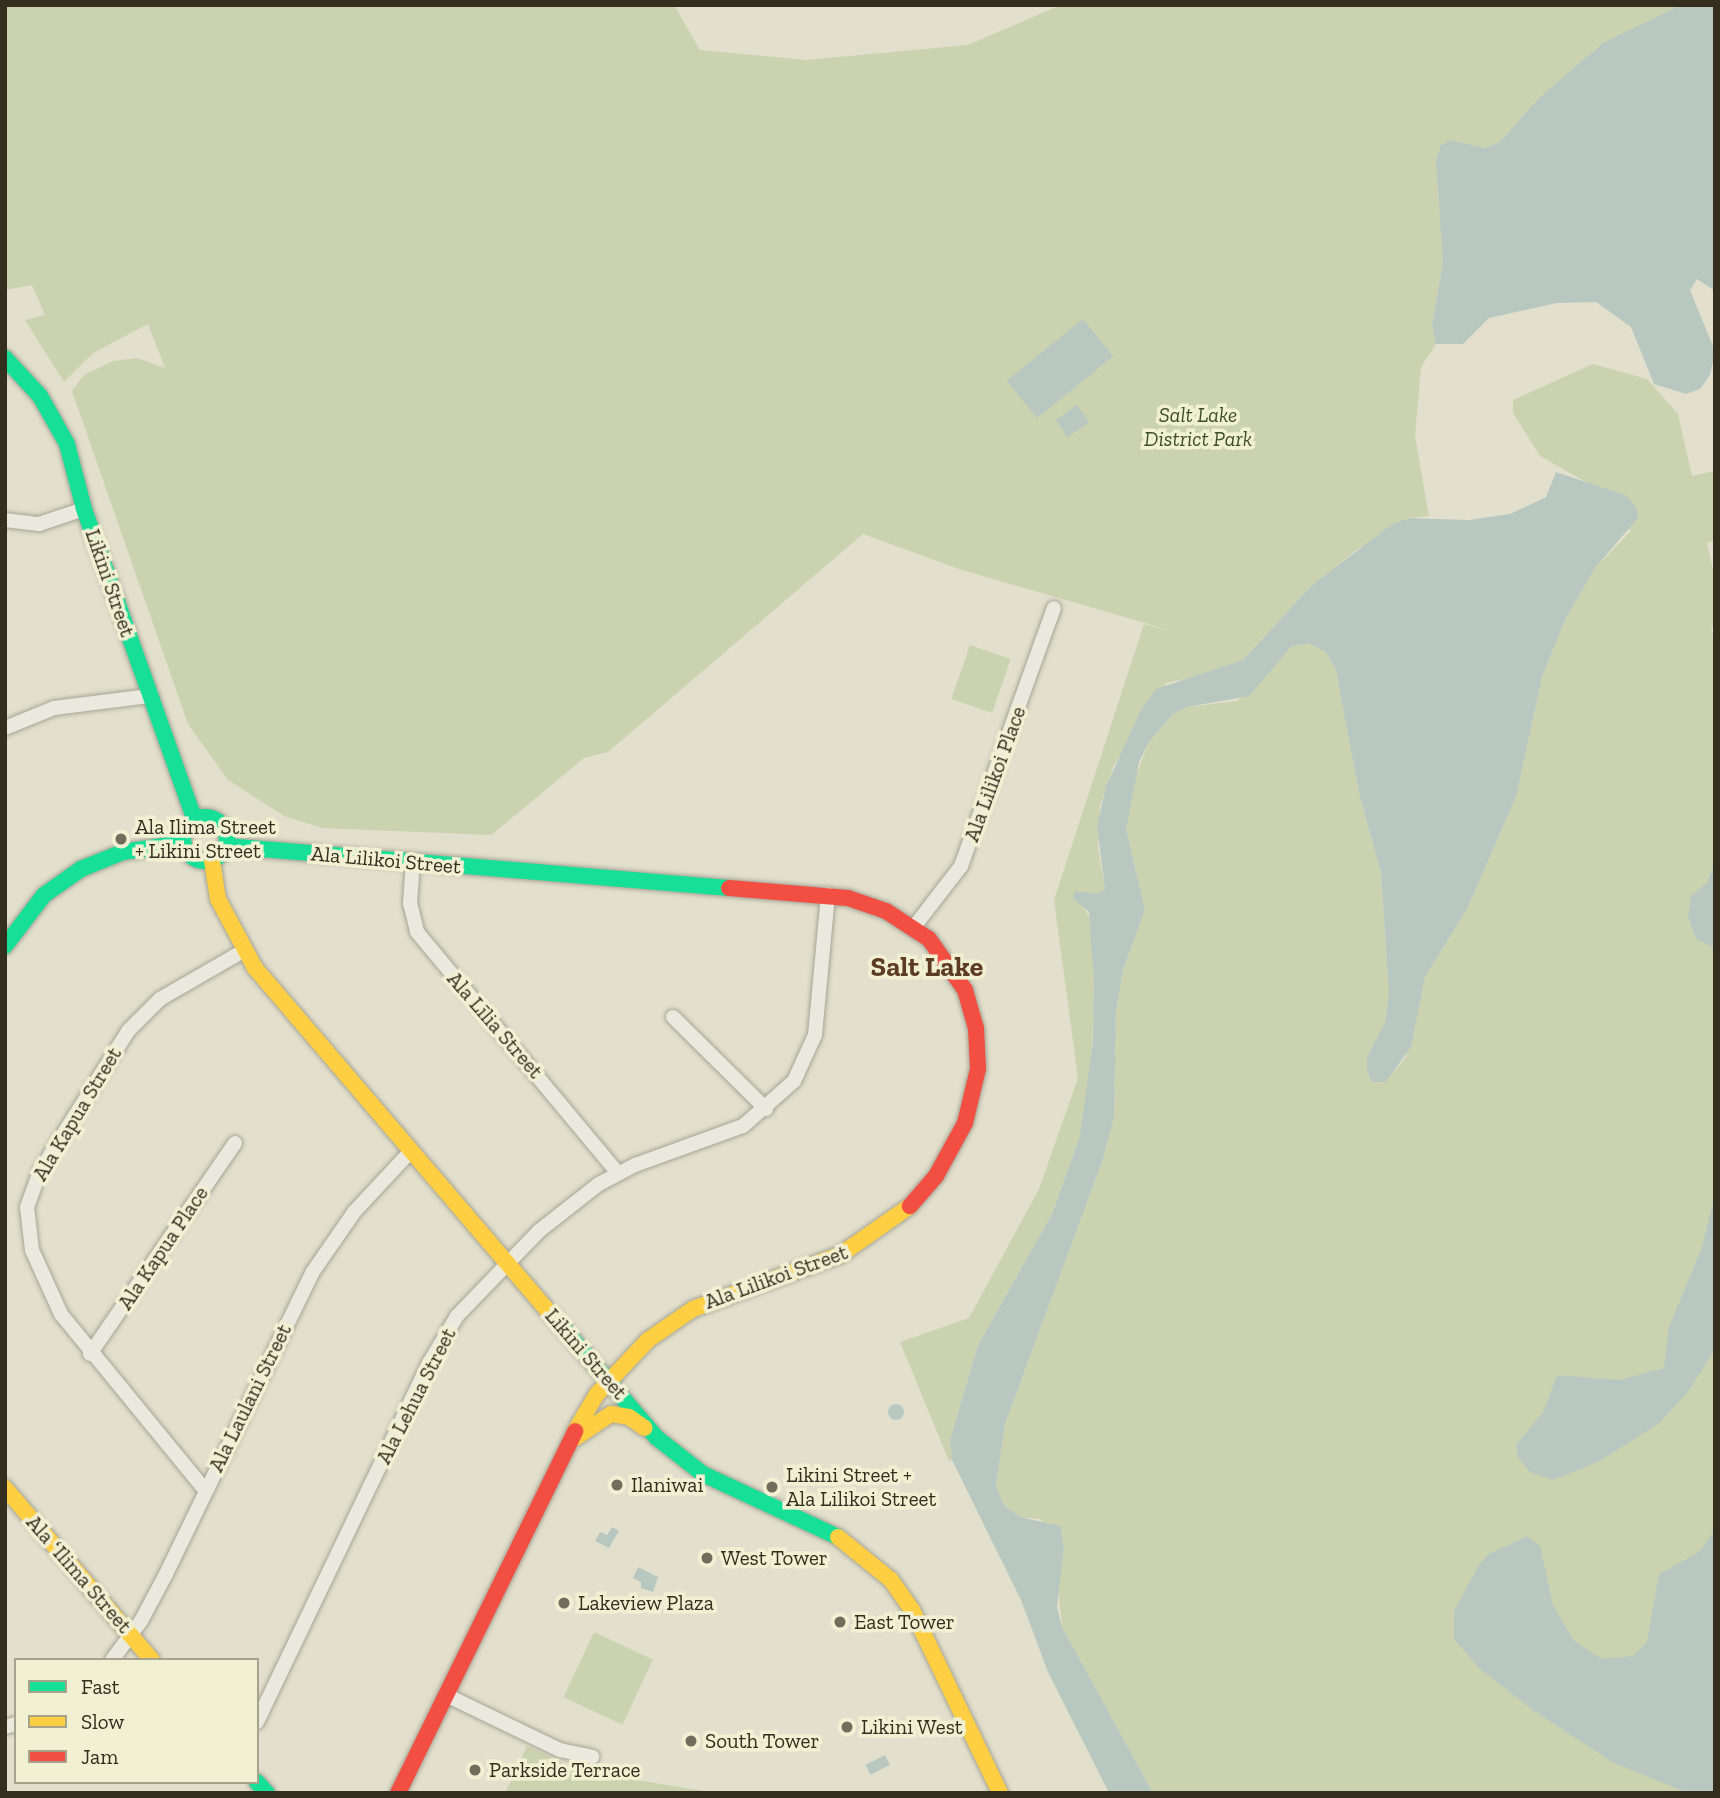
<!DOCTYPE html>
<html>
<head>
<meta charset="utf-8">
<style>
	body { margin:0 }
	#map { position:relative; width:1720px; height:1798px; overflow:hidden; background:#e2e0cc; font-family:"Zilla Slab",serif }
	div>[style] { position:absolute }
	[style*='--x'] { left:calc(var(--x)*1px); top:calc(var(--y)*1px); width:calc(var(--w)*1px); rotate:calc(var(--a)*1deg) }
	.green>* { inset:0; background:#cbd2b0; transform-origin:0 0 }
	.water>* { inset:0; background:#b8c8c1; transform-origin:0 0 }
	.round { border-radius:50% }
	.roads { filter:drop-shadow(0 0 2px #a7a496) drop-shadow(0 0 2px #a7a496) }
	.street>* { height:14px; margin:-7px; padding:0 7px; transform-origin:7px; border-radius:7px; background:#eae9de }
	.fast>* { height:16px; margin:-8px; padding:0 8px; transform-origin:8px; border-radius:8px; background:#16e098 }
	.fast>.ring { margin:-8px; padding:0; box-sizing:content-box; background:none; border:16px solid #16e098; border-radius:50% }
	.slow>* { height:16px; margin:-8px; padding:0 8px; transform-origin:8px; border-radius:8px; background:#ffcf43 }
	.jam>* { height:16px; margin:-8px; padding:0 8px; transform-origin:8px; border-radius:8px; background:#f24e42 }
	.dots>* { width:19px; height:19px; translate:-50% -50%; box-sizing:border-box; border:4px solid #f2f0d3; border-radius:50% }
	span { translate:-50% -50%; white-space:nowrap; text-align:center; line-height:1.15; -webkit-text-stroke:7px #f2f0d3; paint-order:stroke }
	.park-label { font-size:21px; color:#3c4f27; font-style:italic }
	.street-label { font-size:21px; color:#342e1f }
	.poi-label { font-size:21px; color:#342e1f }
	.left { translate:0 -50%; text-align:left }
	.district-label { font-size:28px; color:#5d3b22; font-weight:700 }
	.frame { position:absolute; inset:0; border:7px solid #342e1f; pointer-events:none }
	.legend { position:absolute; left:14px; top:1658px; width:245px; height:126px; box-sizing:border-box; background:#f2f0d3; border:2px solid #a6a28b; margin:0; padding:9px 12px; list-style:none; font-size:21px; color:#342e1f }
	.legend li { display:flex; align-items:center; gap:14px; height:35px }
	.legend b { width:35px; border:2px solid #a6a28b }
</style>
</head>
<body>
<div id="map">
	<div class="green">
		<div style="clip-path:polygon(5px 5px,674px 5px,700px 50px,806px 60px,968px 45px,1061px 5px,1687px 5px,1538px 99px,1500px 142px,1484px 148px,1452px 140px,1442px 226px,1443px 262px,1432px 326px,1436px 344px,1421px 367px,1415px 436px,1429px 516px,1409px 518px,1358px 549px,1312px 585px,1243px 660px,1225px 670px,1166px 683px,1113px 767px,1100px 806px,1098px 848px,1105px 889px,1097px 894px,1075px 891px,1091px 921px,1095px 1001px,1088px 1097px,1080px 1136px,1052px 1214px,978px 1345px,950px 1440px,952px 1460px,949px 1461px,900px 1342px,969px 1318px,1039px 1189px,1078px 1078px,1054px 900px,1144px 624px,1175px 633px,1145px 623px,959px 569px,863px 534px,608px 752px,584px 758px,491px 835px,322px 828px,284px 816px,228px 780px,188px 724px,72px 391px,84px 375px,113px 361px,137px 358px,165px 368px,148px 324px,93px 353px,64px 382px,25px 320px,45px 315px,32px 285px,5px 290px)"></div>
		<div style="clip-path:polygon(1593px 364px,1647px 379px,1678px 414px,1692px 476px,1715px 471px,1715px 540px,1707px 543px,1715px 578px,1715px 626px,1711px 627px,1715px 644px,1715px 1793px,1153px 1793px,1062px 1627px,1058px 1587px,1064px 1547px,1040px 1519px,1020px 1517px,1004px 1505px,996px 1486px,1005px 1424px,1103px 1159px,1114px 1118px,1116px 1011px,1123px 970px,1145px 910px,1126px 829px,1131px 788px,1149px 742px,1173px 714px,1187px 707px,1237px 701px,1291px 647px,1308px 643px,1326px 652px,1336px 670px,1359px 793px,1381px 873px,1389px 994px,1385px 1022px,1367px 1057px,1367px 1072px,1372px 1082px,1386px 1082px,1406px 1057px,1425px 977px,1467px 909px,1516px 797px,1542px 677px,1565px 620px,1595px 568px,1631px 531px,1593px 486px,1540px 456px,1513px 413px,1513px 400px)"></div>
		<div style="left:970px;top:645px;width:43px;height:57px;rotate:19deg"></div>
		<div style="left:594px;top:1632px;width:65px;height:72px;rotate:25deg"></div>
		<div style="clip-path:polygon(527px 1746px,580px 1771px,717px 1793px,505px 1793px)"></div>
	</div>
	<div class="water">
		<div style="clip-path:polygon(1715px 5px,1715px 291px,1697px 279px,1690px 290px,1715px 351px,1710px 375px,1700px 389px,1686px 394px,1654px 384px,1631px 327px,1596px 302px,1557px 303px,1489px 318px,1463px 344px,1436px 344px,1432px 326px,1443px 262px,1436px 160px,1441px 145px,1452px 140px,1484px 148px,1500px 142px,1538px 99px,1603px 43px,1679px 6px)"></div>
		<div style="left:1083px;top:319px;width:48px;height:98px;rotate:51deg"></div>
		<div style="left:1077px;top:405px;width:21px;height:26px;rotate:55deg"></div>
		<div style="clip-path:polygon(1556px 472px,1625px 495px,1636px 507px,1638px 518px,1595px 568px,1565px 620px,1542px 677px,1516px 797px,1467px 909px,1425px 977px,1411px 1047px,1386px 1082px,1372px 1082px,1367px 1072px,1367px 1057px,1385px 1022px,1389px 994px,1381px 873px,1359px 793px,1336px 670px,1326px 652px,1308px 643px,1291px 647px,1249px 696px,1187px 707px,1173px 714px,1149px 742px,1139px 762px,1126px 829px,1145px 910px,1123px 970px,1116px 1011px,1114px 1118px,1103px 1159px,1005px 1424px,996px 1486px,1004px 1505px,1020px 1517px,1060px 1526px,1064px 1547px,1057px 1607px,1062px 1627px,1153px 1793px,1109px 1793px,1048px 1672px,1021px 1600px,952px 1460px,950px 1440px,978px 1345px,1052px 1214px,1080px 1136px,1093px 1040px,1094px 981px,1089px 912px,1073px 898px,1075px 891px,1097px 894px,1105px 889px,1097px 826px,1106px 786px,1141px 710px,1156px 689px,1243px 660px,1312px 585px,1391px 525px,1409px 518px,1469px 520px,1510px 514px,1546px 497px)"></div>
		<div style="clip-path:polygon(1715px 862px,1715px 948px,1696px 939px,1688px 916px,1691px 896px,1707px 883px)"></div>
		<div style="clip-path:polygon(1715px 1196px,1715px 1349px,1688px 1392px,1658px 1424px,1598px 1462px,1553px 1480px,1530px 1472px,1518px 1457px,1516px 1445px,1544px 1411px,1557px 1375px,1619px 1380px,1664px 1368px,1669px 1327px,1702px 1247px)"></div>
		<div class="round" style="left:888px;top:1404px;width:16px;height:16px"></div>
		<div style="clip-path:polygon(612px 1527px,619px 1531px,609px 1548px,595px 1541px,600px 1532px,607px 1535px)"></div>
		<div style="clip-path:polygon(1715px 1530px,1715px 1793px,1688px 1793px,1612px 1762px,1530px 1708px,1479px 1668px,1454px 1639px,1454px 1611px,1479px 1565px,1489px 1554px,1527px 1536px,1540px 1546px,1553px 1605px,1574px 1641px,1602px 1659px,1633px 1656px,1647px 1642px,1659px 1574px,1699px 1552px)"></div>
		<div style="clip-path:polygon(638px 1567px,658px 1577px,653px 1592px,641px 1588px,641px 1582px,633px 1578px)"></div>
		<div style="left:885px;top:1755px;width:11px;height:22px;rotate:63deg"></div>
	</div>
	<div class="roads">
		<div class="street">
			<div style="--x:5;--y:520;--w:34;--a:7"></div>
			<div style="--x:39;--y:524;--w:47;--a:-18.4"></div>
			<div style="--x:5;--y:728;--w:53;--a:-22.2"></div>
			<div style="--x:54;--y:708;--w:96;--a:-7.2"></div>
			<div style="--x:413;--y:862;--w:41;--a:94.2"></div>
			<div style="--x:410;--y:903;--w:30;--a:76"></div>
			<div style="--x:417;--y:932;--w:314;--a:50.2"></div>
			<div style="--x:914;--y:927;--w:77;--a:-52.4"></div>
			<div style="--x:961;--y:866;--w:274;--a:-70.2"></div>
			<div style="--x:673;--y:1017;--w:131;--a:44.7"></div>
			<div style="--x:90;--y:1354;--w:256;--a:-55.5"></div>
			<div style="--x:205;--y:1490;--w:227;--a:-129.3"></div>
			<div style="--x:61;--y:1314;--w:70;--a:-114.4"></div>
			<div style="--x:32;--y:1250;--w:43;--a:-96.6"></div>
			<div style="--x:27;--y:1207;--w:38;--a:-70"></div>
			<div style="--x:40;--y:1171;--w:165;--a:-57.8"></div>
			<div style="--x:128;--y:1031;--w:45;--a:-45"></div>
			<div style="--x:160;--y:999;--w:96;--a:-30"></div>
			<div style="--x:112;--y:1660;--w:49;--a:-53.4"></div>
			<div style="--x:141;--y:1621;--w:53;--a:-62"></div>
			<div style="--x:166;--y:1574;--w:335;--a:-64.1"></div>
			<div style="--x:312;--y:1273;--w:75;--a:-55.3"></div>
			<div style="--x:355;--y:1211;--w:82;--a:-47"></div>
			<div style="--x:446;--y:1695;--w:127;--a:25.8"></div>
			<div style="--x:560;--y:1750;--w:33;--a:12"></div>
			<div style="--x:257;--y:1722;--w:398;--a:-64.4"></div>
			<div style="--x:429;--y:1363;--w:55;--a:-59.2"></div>
			<div style="--x:457;--y:1316;--w:118;--a:-46"></div>
			<div style="--x:539;--y:1231;--w:76;--a:-38.1"></div>
			<div style="--x:599;--y:1184;--w:41;--a:-27.8"></div>
			<div style="--x:635;--y:1165;--w:115;--a:-19.9"></div>
			<div style="--x:743;--y:1126;--w:68;--a:-41.4"></div>
			<div style="--x:794;--y:1081;--w:51;--a:-65.5"></div>
			<div style="--x:815;--y:1035;--w:141;--a:-84.7"></div>
			<div style="--x:5;--y:1727;--w:11;--a:-15"></div>
		</div>
		<div class="fast">
			<div style="--x:5;--y:358;--w:52;--a:47.4"></div>
			<div style="--x:40;--y:396;--w:55;--a:60.6"></div>
			<div style="--x:67;--y:444;--w:67;--a:75.3"></div>
			<div style="--x:84;--y:509;--w:330;--a:70.4"></div>
			<div class="ring" style="left:183px;top:817px;width:28px;height:28px"></div>
			<div style="--x:226;--y:846;--w:505;--a:4.77"></div>
			<div style="--x:5;--y:946;--w:64;--a:-52.6"></div>
			<div style="--x:44;--y:895;--w:45;--a:-35.1"></div>
			<div style="--x:81;--y:869;--w:45;--a:-22"></div>
			<div style="--x:123;--y:852;--w:61;--a:-8.5"></div>
			<div style="--x:551;--y:1314;--w:163;--a:49.5"></div>
			<div style="--x:657;--y:1438;--w:58;--a:38"></div>
			<div style="--x:703;--y:1474;--w:149;--a:25"></div>
			<div style="--x:257;--y:1782;--w:15;--a:48"></div>
		</div>
		<div class="slow">
			<div style="--x:212;--y:861;--w:38;--a:81"></div>
			<div style="--x:218;--y:899;--w:78;--a:61.8"></div>
			<div style="--x:255;--y:968;--w:455;--a:49.5"></div>
			<div style="--x:575;--y:1431;--w:43;--a:-59.3"></div>
			<div style="--x:597;--y:1394;--w:74;--a:-46.6"></div>
			<div style="--x:648;--y:1340;--w:55;--a:-34.6"></div>
			<div style="--x:693;--y:1309;--w:157;--a:-20.2"></div>
			<div style="--x:840;--y:1255;--w:85;--a:-35"></div>
			<div style="--x:575;--y:1438;--w:43;--a:-33.7"></div>
			<div style="--x:611;--y:1414;--w:18;--a:9"></div>
			<div style="--x:629;--y:1417;--w:19;--a:35"></div>
			<div style="--x:5;--y:1488;--w:226;--a:49.5"></div>
			<div style="--x:838;--y:1537;--w:68;--a:39.1"></div>
			<div style="--x:891;--y:1580;--w:37;--a:55"></div>
			<div style="--x:912;--y:1610;--w:203;--a:64.3"></div>
		</div>
		<div class="jam">
			<div style="--x:729;--y:888;--w:119;--a:4.8"></div>
			<div style="--x:848;--y:898;--w:40;--a:18.9"></div>
			<div style="--x:886;--y:911;--w:51;--a:33.1"></div>
			<div style="--x:929;--y:939;--w:62;--a:54.8"></div>
			<div style="--x:965;--y:990;--w:40;--a:74"></div>
			<div style="--x:976;--y:1028;--w:41;--a:87.2"></div>
			<div style="--x:978;--y:1069;--w:56;--a:103.5"></div>
			<div style="--x:965;--y:1123;--w:60;--a:118.7"></div>
			<div style="--x:936;--y:1176;--w:40;--a:131"></div>
			<div style="--x:398;--y:1793;--w:403;--a:-63.9"></div>
		</div>
	</div>
	<div class="dots">
		<div style="left:121px;top:839px;background:#716c5c"></div>
		<div style="left:617px;top:1485px;background:#716c5c"></div>
		<div style="left:772px;top:1487px;background:#716c5c"></div>
		<div style="left:707px;top:1558px;background:#716c5c"></div>
		<div style="left:564px;top:1603px;background:#716c5c"></div>
		<div style="left:840px;top:1622px;background:#716c5c"></div>
		<div style="left:847px;top:1727px;background:#716c5c"></div>
		<div style="left:691px;top:1741px;background:#716c5c"></div>
		<div style="left:475px;top:1770px;background:#716c5c"></div>
	</div>
	<div class="park-label">
		<span style="left:1198px;top:427px">Salt Lake<br>District Park</span>
	</div>
	<div class="street-label">
		<span style="left:110px;top:583px;rotate:71deg">Likini Street</span>
		<span style="left:995px;top:774px;rotate:-70deg">Ala Lilikoi Place</span>
		<span style="left:386px;top:860px;rotate:5deg">Ala Lilikoi Street</span>
		<span style="left:495px;top:1025px;rotate:49deg">Ala Līlia Street</span>
		<span style="left:77px;top:1114px;rotate:-59deg">Ala Kapua Street</span>
		<span style="left:163px;top:1248px;rotate:-56deg">Ala Kapua Place</span>
		<span style="left:776px;top:1277px;rotate:-20deg">Ala Lilikoi Street</span>
		<span style="left:586px;top:1354px;rotate:49deg">Likini Street</span>
		<span style="left:416px;top:1396px;rotate:-63deg">Ala Lehua Street</span>
		<span style="left:250px;top:1398px;rotate:-64deg">Ala Laulani Street</span>
		<span style="left:79px;top:1574px;rotate:49deg">Ala ʻIlima Street</span>
	</div>
	<div class="poi-label">
		<span class="left" style="left:135px;top:839px">Ala Ilima Street<br>+ Likini Street</span>
		<span class="left" style="left:786px;top:1487px">Likini Street +<br>Ala Lilikoi Street</span>
		<span class="left" style="left:631px;top:1485px">Ilaniwai</span>
		<span class="left" style="left:721px;top:1558px">West Tower</span>
		<span class="left" style="left:578px;top:1603px">Lakeview Plaza</span>
		<span class="left" style="left:854px;top:1622px">East Tower</span>
		<span class="left" style="left:861px;top:1727px">Likini West</span>
		<span class="left" style="left:705px;top:1741px">South Tower</span>
		<span class="left" style="left:489px;top:1770px">Parkside Terrace</span>
	</div>
	<div class="district-label">
		<span style="left:927px;top:967px">Salt Lake</span>
	</div>
	<div class="frame"></div>
	<ul class="legend">
	<li><b style="height:9px;background:#16e098"></b>Fast</li>
	<li><b style="height:9px;background:#ffcf43"></b>Slow</li>
	<li><b style="height:9px;background:#f24e42"></b>Jam</li>
	</ul>
</div>
</body>
</html>
